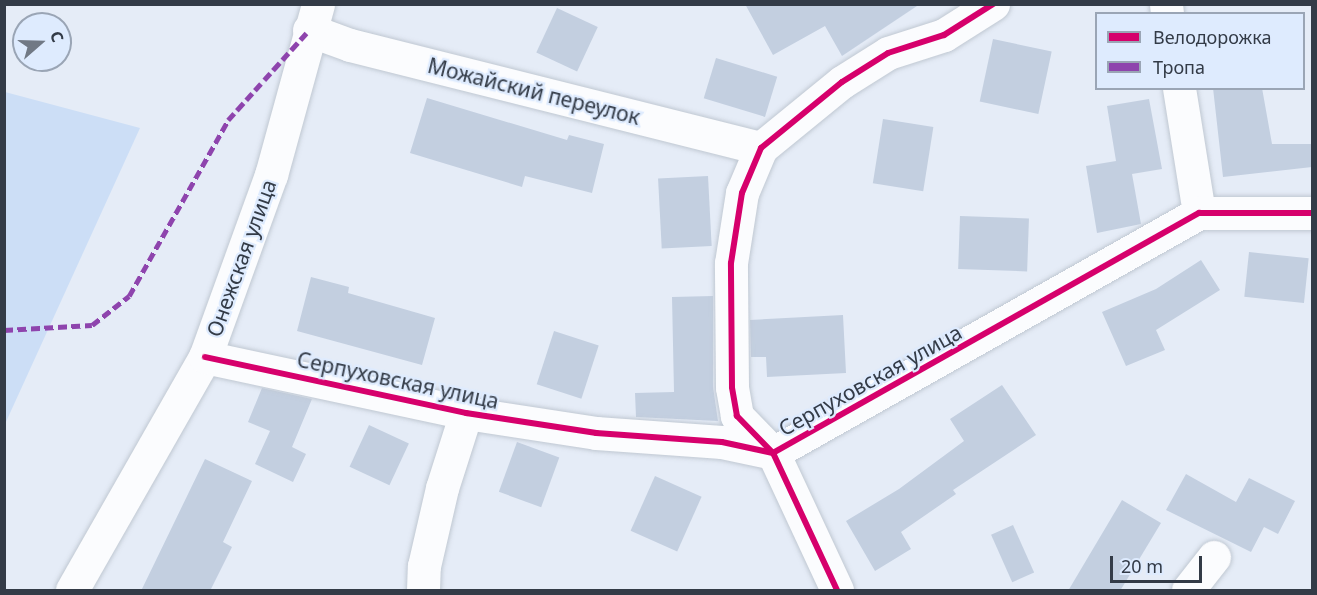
<!DOCTYPE html>
<html>
<head>
<meta charset="utf-8">
<style>
	body { margin:0 }
	#map { position:relative; width:1317px; height:595px; overflow:hidden; background:#e5ecf7; font-family:"Noto Sans",sans-serif }
	div>[style] { position:absolute }
	[style*='--x'] { left:calc(var(--x)*1px); top:calc(var(--y)*1px); width:calc(var(--w)*1px); rotate:calc(var(--a)*1deg) }
	.green>* { inset:0; background:#ccdef6 }
	.building>* { inset:0; background:#c3cfe0; transform-origin:0 0 }
	.roads { filter:drop-shadow(0 0 2px #c0c8d2) drop-shadow(0 0 2px #c0c8d2) }
	.street>* { height:33px; margin:-16.5px; padding:0 16.5px; transform-origin:16.5px; border-radius:16.5px; background:#fbfcfe }
	.quiet>* { height:4.5px; margin-top:-2.25px; transform-origin:0; background:repeating-linear-gradient(90deg,#8e44ad 0 9px,transparent 0 13.5px) }
	.cycleway>* { height:6px; margin:-3px; padding:0 3px; transform-origin:3px; border-radius:3px; background:#d6006c }
	span { translate:-50% -50%; white-space:nowrap; text-align:center; line-height:1.15; -webkit-text-stroke:4.5px #deebfe; paint-order:stroke }
	.street-label { font-size:21px; color:#333b47 }
	.frame { position:absolute; inset:0; border:6px solid #333b47; pointer-events:none }
	.legend { position:absolute; left:1095px; top:12px; width:210px; height:78px; box-sizing:border-box; background:#deebfe; border:2px solid #9aa5b5; margin:0; padding:8px 10px; list-style:none; font-size:18px; color:#333b47 }
	.legend li { display:flex; align-items:center; gap:12px; height:30px }
	.legend b { width:30px; border:2px solid #9aa5b5 }
	.north { position:absolute; left:12px; top:12px; width:60px; height:60px; box-sizing:border-box; background:#deebfe; border:2px solid #9aa5b5; border-radius:50%; rotate:70deg; font-size:16px; font-weight:700; line-height:24px; text-align:center; color:#333b47 }
	.north::after { content:''; display:block; margin:auto; width:21px; height:27px; background:#717985; clip-path:polygon(50% 0,100% 100%,50% 72%,0 100%) }
	.scale { position:absolute; left:1110px; top:556px; width:92px; height:27px; box-sizing:border-box; border:3px solid #333b47; border-top:0; padding-left:8px; font-size:18px; line-height:21px; white-space:nowrap; color:#333b47; -webkit-text-stroke:4px #deebfe; paint-order:stroke }
</style>
</head>
<body>
<div id="map">
	<div class="green">
		<div style="clip-path:polygon(5px 92px,140px 128px,5px 424px,4px 92px)"></div>
	</div>
	<div class="building">
		<div style="clip-path:polygon(745px 4px,920px 4px,842px 56px,825px 26px,773px 55px)"></div>
		<div style="left:557px;top:8px;width:45px;height:49px;rotate:25deg"></div>
		<div style="left:993px;top:39px;width:60px;height:64px;rotate:12deg"></div>
		<div style="left:716px;top:58px;width:64px;height:42px;rotate:17deg"></div>
		<div style="clip-path:polygon(1213px 88px,1262px 88px,1272px 144px,1312px 144px,1312px 167px,1223px 177px)"></div>
		<div style="clip-path:polygon(427px 98px,567px 140px,569px 135px,604px 144px,592px 193px,525px 176px,522px 187px,410px 153px)"></div>
		<div style="clip-path:polygon(1149px 99px,1162px 169px,1132px 174px,1141px 224px,1097px 233px,1086px 166px,1116px 161px,1107px 106px)"></div>
		<div style="left:883px;top:119px;width:51px;height:65px;rotate:9deg"></div>
		<div style="left:708px;top:176px;width:70px;height:50px;rotate:87deg"></div>
		<div style="left:960px;top:216px;width:69px;height:53px;rotate:2deg"></div>
		<div style="left:1249px;top:252px;width:60px;height:45px;rotate:6deg"></div>
		<div style="clip-path:polygon(1201px 260px,1220px 290px,1156px 330px,1165px 350px,1126px 366px,1102px 312px,1156px 289px)"></div>
		<div style="clip-path:polygon(311px 277px,349px 287px,348px 293px,435px 318px,422px 365px,297px 331px)"></div>
		<div style="clip-path:polygon(713px 296px,713px 387px,718px 421px,636px 417px,635px 393px,674px 392px,672px 297px)"></div>
		<div style="clip-path:polygon(843px 315px,846px 373px,767px 377px,766px 357px,751px 357px,750px 320px)"></div>
		<div style="left:554px;top:331px;width:47px;height:56px;rotate:18deg"></div>
		<div style="clip-path:polygon(1002px 385px,1036px 435px,953px 490px,956px 494px,901px 532px,911px 549px,875px 571px,846px 521px,899px 489px,964px 441px,950px 419px)"></div>
		<div style="clip-path:polygon(262px 388px,312px 399px,292px 447px,306px 454px,293px 482px,255px 464px,270px 431px,248px 422px)"></div>
		<div style="left:369px;top:425px;width:44px;height:46px;rotate:25deg"></div>
		<div style="left:517px;top:442px;width:45px;height:53px;rotate:20deg"></div>
		<div style="clip-path:polygon(205px 459px,252px 481px,223px 542px,232px 547px,210px 591px,141px 591px)"></div>
		<div style="clip-path:polygon(1186px 474px,1236px 502px,1249px 478px,1295px 501px,1278px 534px,1264px 527px,1251px 552px,1166px 510px)"></div>
		<div style="left:655px;top:476px;width:51px;height:60px;rotate:24deg"></div>
		<div style="clip-path:polygon(1122px 500px,1161px 523px,1120px 591px,1068px 591px)"></div>
		<div style="left:1013px;top:525px;width:52px;height:24px;rotate:66deg"></div>
	</div>
	<div class="roads">
		<div class="street">
			<div style="--x:1166;--y:4;--w:10;--a:84"></div>
			<div style="--x:309;--y:30;--w:44;--a:20.1"></div>
			<div style="--x:350;--y:45;--w:424;--a:14.1"></div>
			<div style="--x:1179;--y:88;--w:127;--a:80.9"></div>
			<div style="--x:205;--y:357;--w:267;--a:12.1"></div>
			<div style="--x:466;--y:413;--w:132;--a:8.7"></div>
			<div style="--x:596;--y:433;--w:126;--a:4.1"></div>
			<div style="--x:722;--y:442;--w:52;--a:12.2"></div>
			<div style="--x:773;--y:453;--w:489;--a:-29.4"></div>
			<div style="--x:1199;--y:213;--w:113;--a:0"></div>
			<div style="--x:72;--y:590;--w:268;--a:-60.3"></div>
			<div style="--x:205;--y:357;--w:194;--a:-70.1"></div>
			<div style="--x:271;--y:175;--w:177;--a:-74.6"></div>
			<div style="--x:423;--y:590;--w:24;--a:-88"></div>
			<div style="--x:424;--y:566;--w:80;--a:-77"></div>
			<div style="--x:442;--y:488;--w:79;--a:-72.3"></div>
			<div style="--x:837;--y:590;--w:151;--a:-115"></div>
			<div style="--x:773;--y:453;--w:52;--a:-134.2"></div>
			<div style="--x:737;--y:416;--w:29;--a:-100"></div>
			<div style="--x:732;--y:387;--w:124;--a:-90.5"></div>
			<div style="--x:731;--y:263;--w:71;--a:-81.1"></div>
			<div style="--x:742;--y:193;--w:49;--a:-67.1"></div>
			<div style="--x:761;--y:148;--w:104;--a:-39.2"></div>
			<div style="--x:842;--y:82;--w:54;--a:-32.2"></div>
			<div style="--x:888;--y:53;--w:59;--a:-17.8"></div>
			<div style="--x:944;--y:35;--w:58;--a:-32.3"></div>
			<div style="--x:1188;--y:590;--w:42;--a:-51.8"></div>
		</div>
	</div>
	<div class="quiet">
		<div style="--x:4;--y:330;--w:88;--a:-3.3"></div>
		<div style="--x:92;--y:325;--w:47;--a:-38.1"></div>
		<div style="--x:129;--y:296;--w:202;--a:-60.6"></div>
		<div style="--x:228;--y:120;--w:121;--a:-48"></div>
	</div>
	<div class="cycleway">
		<div style="--x:205;--y:357;--w:267;--a:12.1"></div>
		<div style="--x:466;--y:413;--w:132;--a:8.7"></div>
		<div style="--x:596;--y:433;--w:126;--a:4.1"></div>
		<div style="--x:722;--y:442;--w:52;--a:12.2"></div>
		<div style="--x:773;--y:453;--w:489;--a:-29.4"></div>
		<div style="--x:1199;--y:213;--w:113;--a:0"></div>
		<div style="--x:837;--y:590;--w:151;--a:-115"></div>
		<div style="--x:773;--y:453;--w:52;--a:-134.2"></div>
		<div style="--x:737;--y:416;--w:29;--a:-100"></div>
		<div style="--x:732;--y:387;--w:124;--a:-90.5"></div>
		<div style="--x:731;--y:263;--w:71;--a:-81.1"></div>
		<div style="--x:742;--y:193;--w:49;--a:-67.1"></div>
		<div style="--x:761;--y:148;--w:104;--a:-39.2"></div>
		<div style="--x:842;--y:82;--w:54;--a:-32.2"></div>
		<div style="--x:888;--y:53;--w:59;--a:-17.8"></div>
		<div style="--x:944;--y:35;--w:58;--a:-32.3"></div>
	</div>
	<div class="street-label">
		<span style="left:534px;top:91px;rotate:14deg">Можайский переулок</span>
		<span style="left:241px;top:258px;rotate:-70deg">Онежская улица</span>
		<span style="left:398px;top:380px;rotate:12deg">Серпуховская улица</span>
		<span style="left:870px;top:380px;rotate:-29deg">Серпуховская улица</span>
	</div>
	<div class="frame"></div>
	<ul class="legend">
	<li><b style="height:8px;background:#d6006c"></b>Велодорожка</li>
	<li><b style="height:8px;background:#8e44ad"></b>Тропа</li>
	</ul>
	<div class="north">С</div>
	<div class="scale">20 m</div>
</div>
</body>
</html>
